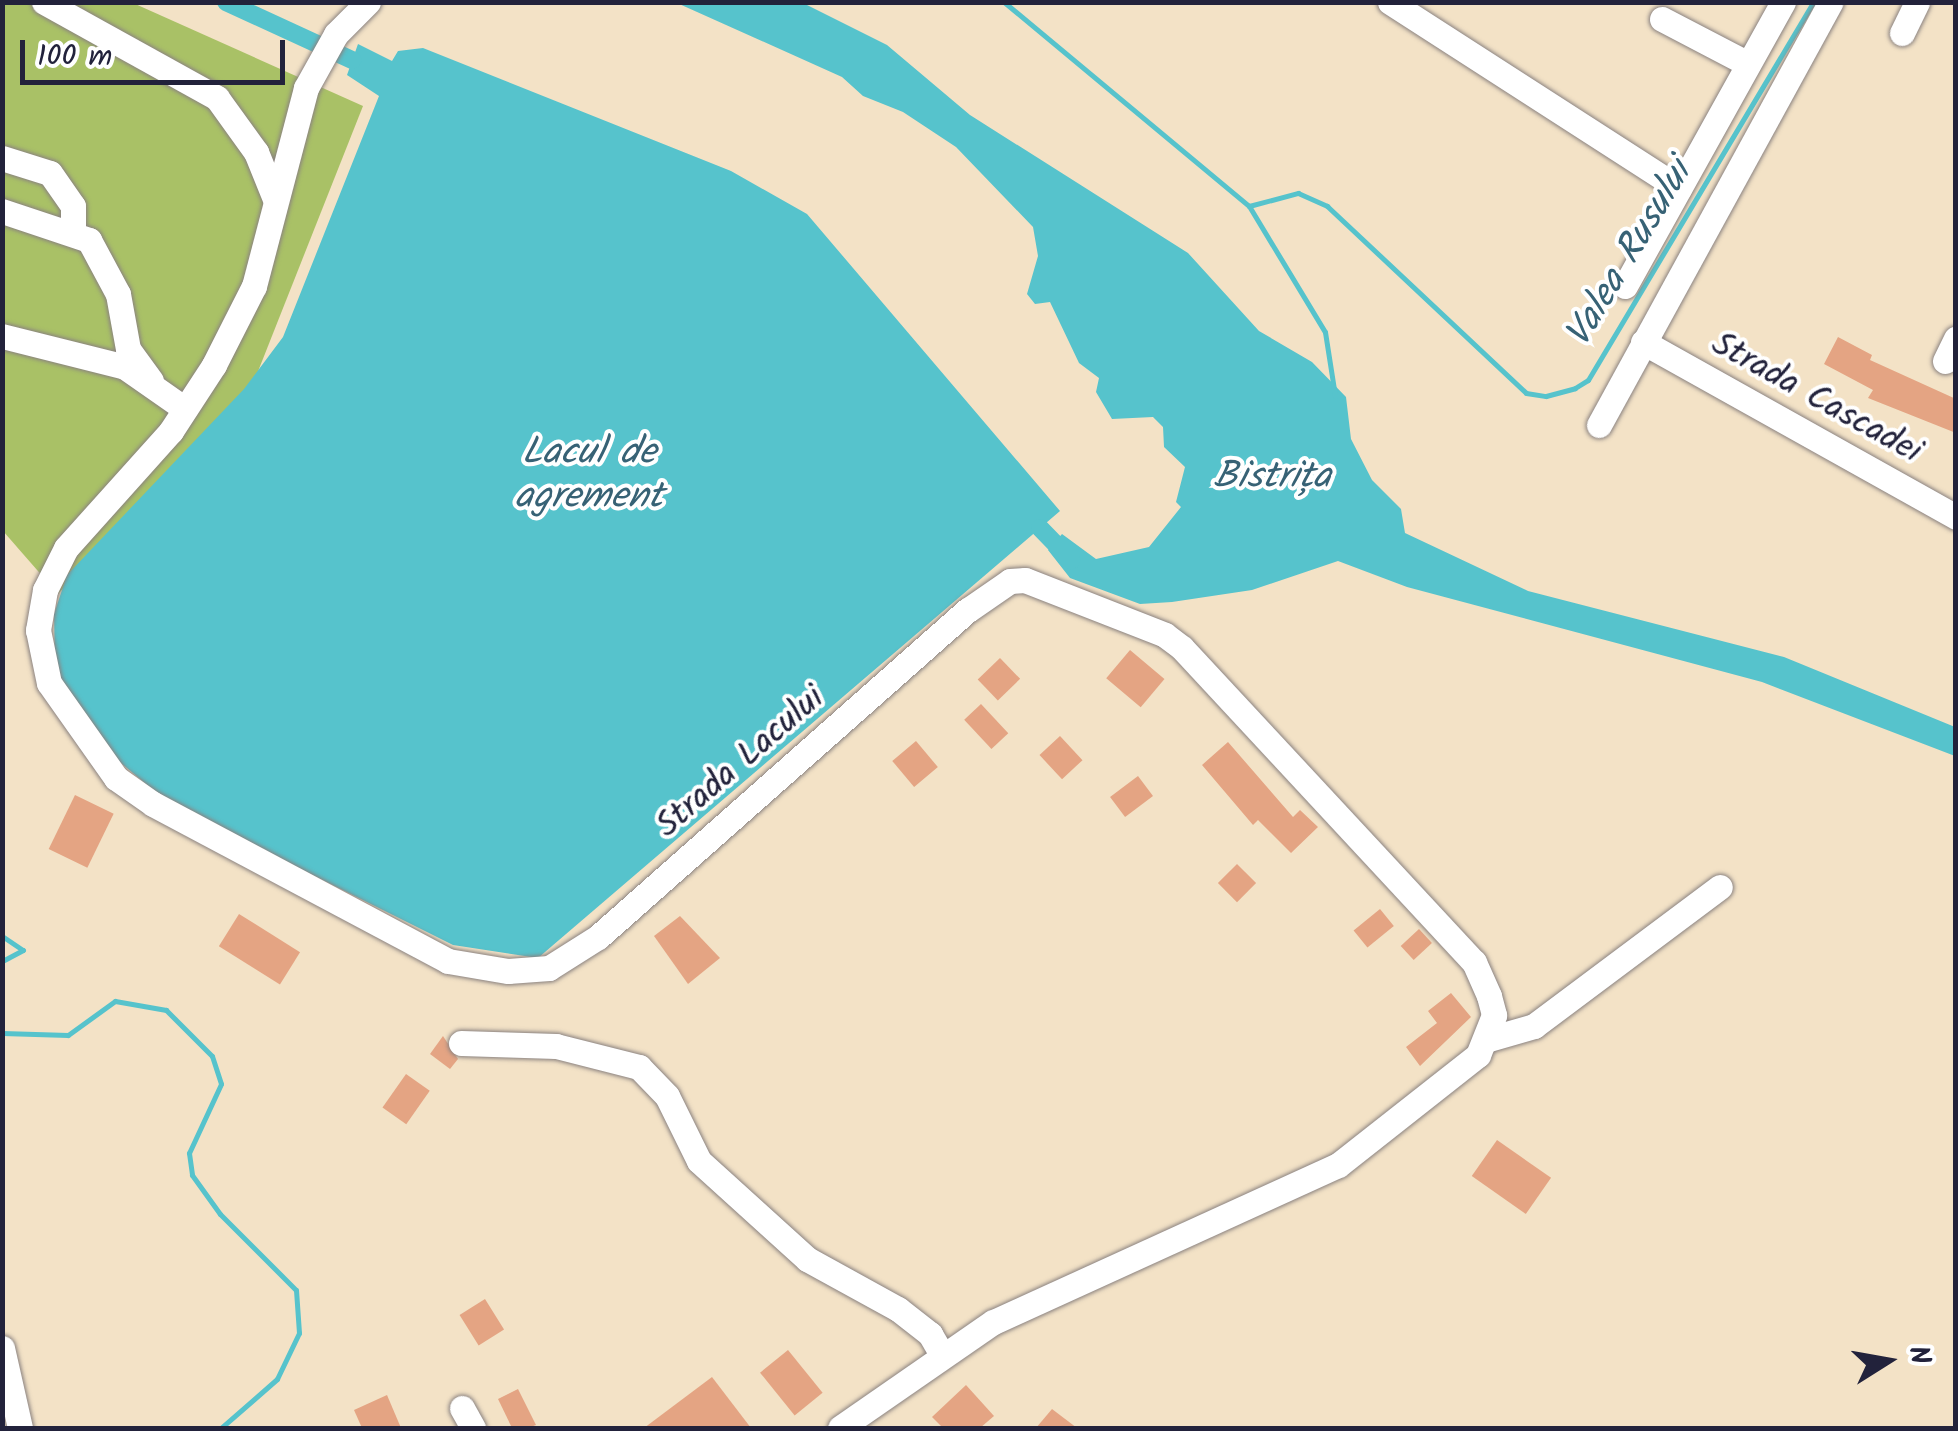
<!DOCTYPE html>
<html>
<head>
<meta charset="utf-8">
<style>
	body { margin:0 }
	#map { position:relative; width:1958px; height:1431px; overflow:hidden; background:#f3e2c6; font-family:Kalam,sans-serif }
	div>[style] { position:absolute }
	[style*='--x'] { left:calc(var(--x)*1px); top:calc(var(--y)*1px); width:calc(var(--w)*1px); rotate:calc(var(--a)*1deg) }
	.green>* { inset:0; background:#a9c166 }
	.water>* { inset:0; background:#56c3cc }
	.stream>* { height:5px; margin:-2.5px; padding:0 2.5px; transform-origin:2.5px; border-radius:2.5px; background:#56c3cc }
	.canal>* { height:18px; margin:-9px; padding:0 9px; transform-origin:9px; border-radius:9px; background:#56c3cc }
	.building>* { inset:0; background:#e4a483; transform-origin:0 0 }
	.roads { filter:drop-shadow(0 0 2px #8a8280) drop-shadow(0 0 2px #8a8280) }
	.minor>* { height:25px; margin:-12.5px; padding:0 12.5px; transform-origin:12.5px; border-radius:12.5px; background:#fff }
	span { translate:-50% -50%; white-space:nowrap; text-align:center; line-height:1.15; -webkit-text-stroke:8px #fff; paint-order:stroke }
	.street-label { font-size:35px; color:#22223b }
	.water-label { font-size:38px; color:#376275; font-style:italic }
	.frame { position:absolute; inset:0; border:5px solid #22223b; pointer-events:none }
	.north { position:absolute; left:1838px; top:1311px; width:100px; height:100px; -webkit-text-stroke:8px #fff; paint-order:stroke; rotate:79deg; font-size:28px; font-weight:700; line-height:40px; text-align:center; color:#22223b }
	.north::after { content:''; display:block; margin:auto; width:35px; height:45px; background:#22223b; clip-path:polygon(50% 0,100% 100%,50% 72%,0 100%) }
	.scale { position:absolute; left:20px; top:40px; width:265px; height:45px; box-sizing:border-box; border:5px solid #22223b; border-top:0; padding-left:12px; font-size:30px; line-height:35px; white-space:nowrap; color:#22223b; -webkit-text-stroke:8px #fff; paint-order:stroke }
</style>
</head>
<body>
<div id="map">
	<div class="green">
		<div style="clip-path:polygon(2px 3px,133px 3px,363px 106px,251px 389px,58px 594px,3px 531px)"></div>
	</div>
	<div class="water">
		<div style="clip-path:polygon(801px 2px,887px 45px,970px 115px,1188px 253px,1259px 331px,1312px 362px,1346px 397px,1351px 439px,1372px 480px,1401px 509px,1405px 533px,1528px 591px,1784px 657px,1955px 727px,1955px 756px,1762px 682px,1407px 587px,1338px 561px,1252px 590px,1172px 602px,1140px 604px,1070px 578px,1048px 550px,1062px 534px,1096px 559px,1149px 547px,1181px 507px,1176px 502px,1185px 467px,1164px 447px,1163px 427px,1153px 417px,1112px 419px,1096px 392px,1099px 378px,1079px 363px,1050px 302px,1035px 304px,1027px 294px,1038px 256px,1033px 227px,956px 147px,903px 112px,863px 96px,842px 77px,677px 3px)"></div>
		<div style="clip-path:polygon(358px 44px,392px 61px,398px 51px,423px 48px,731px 171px,807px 214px,1060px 511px,538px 958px,453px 945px,170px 804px,109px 753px,55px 671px,54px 614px,67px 575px,244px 389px,283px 337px,379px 96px,347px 75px)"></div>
	</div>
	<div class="stream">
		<div style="--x:1004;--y:2;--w:319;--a:39.8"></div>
		<div style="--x:1249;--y:206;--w:147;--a:58.9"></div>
		<div style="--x:1325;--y:332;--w:65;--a:81.1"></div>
		<div style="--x:1249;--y:206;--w:51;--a:-14.9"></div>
		<div style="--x:1298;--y:193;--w:32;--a:24"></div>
		<div style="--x:1327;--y:206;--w:273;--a:43.2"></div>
		<div style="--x:1526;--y:393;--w:20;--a:9"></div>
		<div style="--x:1546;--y:396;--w:30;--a:-15"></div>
		<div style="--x:1575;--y:388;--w:15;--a:-32"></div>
		<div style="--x:1588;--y:380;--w:440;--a:-59.2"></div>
		<div style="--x:2;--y:936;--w:25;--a:34"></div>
		<div style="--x:23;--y:950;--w:24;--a:152"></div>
		<div style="--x:2;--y:1033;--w:66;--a:1.7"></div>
		<div style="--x:68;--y:1035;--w:58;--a:-35.9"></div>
		<div style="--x:115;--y:1001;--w:52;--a:10"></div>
		<div style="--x:166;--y:1010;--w:65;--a:45"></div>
		<div style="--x:212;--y:1056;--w:29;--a:72"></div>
		<div style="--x:221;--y:1084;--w:76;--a:114.9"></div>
		<div style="--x:189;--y:1153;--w:22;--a:82"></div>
		<div style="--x:192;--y:1175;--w:48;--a:54.3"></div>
		<div style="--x:220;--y:1214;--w:107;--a:45"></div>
		<div style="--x:296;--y:1290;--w:43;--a:86"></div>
		<div style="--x:299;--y:1333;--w:51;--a:115.6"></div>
		<div style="--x:277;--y:1379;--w:74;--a:138.8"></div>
	</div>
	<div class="canal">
		<div style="--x:226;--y:2;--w:139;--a:24.7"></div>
		<div style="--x:1040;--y:528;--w:45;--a:45.9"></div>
	</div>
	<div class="building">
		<div style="clip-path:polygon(1838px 337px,1872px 355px,1870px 360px,1956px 399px,1956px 433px,1868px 398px,1873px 390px,1824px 364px)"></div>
		<div style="left:1130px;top:650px;width:45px;height:37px;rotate:40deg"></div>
		<div style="left:1000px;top:658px;width:29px;height:31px;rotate:46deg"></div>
		<div style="left:981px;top:704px;width:40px;height:23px;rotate:47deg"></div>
		<div style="left:1060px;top:736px;width:33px;height:28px;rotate:47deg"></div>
		<div style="left:916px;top:741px;width:34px;height:31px;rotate:50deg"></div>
		<div style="clip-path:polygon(1228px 742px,1293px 817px,1300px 810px,1318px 827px,1291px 853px,1258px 820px,1253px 825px,1202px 765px)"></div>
		<div style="left:1138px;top:776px;width:25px;height:35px;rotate:53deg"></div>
		<div style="left:75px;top:795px;width:43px;height:60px;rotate:26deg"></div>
		<div style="left:1237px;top:864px;width:27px;height:27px;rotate:45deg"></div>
		<div style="left:1380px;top:909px;width:22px;height:34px;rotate:51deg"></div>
		<div style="left:239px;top:914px;width:72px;height:38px;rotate:32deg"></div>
		<div style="clip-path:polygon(680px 916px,720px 958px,688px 984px,654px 936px)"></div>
		<div style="left:1419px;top:929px;width:19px;height:25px;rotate:47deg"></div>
		<div style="clip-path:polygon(1451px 993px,1471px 1017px,1420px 1066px,1406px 1047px,1437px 1023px,1428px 1011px)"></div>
		<div style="clip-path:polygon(443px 1036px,458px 1059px,450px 1069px,430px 1054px)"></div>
		<div style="left:406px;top:1074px;width:29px;height:41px;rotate:35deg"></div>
		<div style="left:1497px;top:1140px;width:66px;height:44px;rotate:35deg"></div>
		<div style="left:485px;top:1299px;width:36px;height:30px;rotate:58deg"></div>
		<div style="left:788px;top:1350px;width:55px;height:36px;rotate:51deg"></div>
		<div style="clip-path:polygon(712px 1377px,751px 1428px,644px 1428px)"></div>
		<div style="clip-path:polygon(966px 1385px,994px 1416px,980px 1428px,943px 1428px,932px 1417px)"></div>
		<div style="clip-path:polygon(518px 1389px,536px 1425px,528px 1428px,512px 1428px,498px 1399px)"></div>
		<div style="clip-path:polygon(387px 1395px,401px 1428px,362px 1428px,354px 1410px)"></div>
		<div style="clip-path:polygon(1052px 1409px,1077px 1428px,1036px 1428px)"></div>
	</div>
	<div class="roads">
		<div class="minor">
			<div style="--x:44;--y:2;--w:198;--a:29"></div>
			<div style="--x:217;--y:98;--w:67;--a:54.2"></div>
			<div style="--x:256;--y:152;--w:51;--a:68"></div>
			<div style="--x:368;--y:2;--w:45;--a:135"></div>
			<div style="--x:336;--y:34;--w:62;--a:119.1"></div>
			<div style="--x:306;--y:88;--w:205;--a:104.7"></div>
			<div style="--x:254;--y:286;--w:89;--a:116.9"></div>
			<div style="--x:214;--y:365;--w:79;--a:123.1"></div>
			<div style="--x:171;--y:431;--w:157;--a:131.9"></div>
			<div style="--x:66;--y:548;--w:47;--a:116.6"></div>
			<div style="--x:45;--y:590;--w:41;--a:99.9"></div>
			<div style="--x:38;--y:630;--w:54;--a:78.3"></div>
			<div style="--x:49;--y:683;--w:116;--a:54.8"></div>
			<div style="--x:116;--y:778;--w:45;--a:35.1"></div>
			<div style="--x:153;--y:804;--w:334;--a:28"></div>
			<div style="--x:448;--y:961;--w:61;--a:9.5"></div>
			<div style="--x:508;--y:971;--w:41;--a:-4.2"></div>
			<div style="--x:549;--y:968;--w:58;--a:-32.3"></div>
			<div style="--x:598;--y:937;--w:494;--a:-41.5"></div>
			<div style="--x:968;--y:610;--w:51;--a:-34.6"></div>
			<div style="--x:1010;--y:581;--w:15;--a:-4"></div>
			<div style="--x:1025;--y:580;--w:150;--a:21.4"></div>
			<div style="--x:1165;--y:635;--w:21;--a:37"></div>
			<div style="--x:1182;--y:648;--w:429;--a:47.1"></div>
			<div style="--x:1474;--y:962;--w:37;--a:66"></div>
			<div style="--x:1489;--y:996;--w:20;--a:75"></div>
			<div style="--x:1494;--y:1015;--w:43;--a:111.8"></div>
			<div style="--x:1478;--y:1055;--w:178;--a:141.8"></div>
			<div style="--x:1338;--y:1165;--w:379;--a:155.5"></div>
			<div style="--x:993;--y:1322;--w:186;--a:145.3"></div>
			<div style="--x:1390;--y:2;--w:344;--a:32.8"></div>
			<div style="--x:1662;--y:19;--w:97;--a:27.6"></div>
			<div style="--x:1902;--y:33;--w:34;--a:-64"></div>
			<div style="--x:2;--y:158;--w:50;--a:17.4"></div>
			<div style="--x:50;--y:173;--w:40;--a:55.1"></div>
			<div style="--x:73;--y:206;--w:25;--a:90"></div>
			<div style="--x:2;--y:211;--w:92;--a:18.4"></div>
			<div style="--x:89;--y:240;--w:61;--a:61.8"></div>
			<div style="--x:118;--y:294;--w:56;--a:79.7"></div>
			<div style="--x:128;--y:349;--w:39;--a:54"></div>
			<div style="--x:1625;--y:286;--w:325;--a:-60.9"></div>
			<div style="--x:2;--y:336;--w:127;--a:14.1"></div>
			<div style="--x:125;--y:367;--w:73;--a:35"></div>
			<div style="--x:1643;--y:342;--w:359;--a:29.2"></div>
			<div style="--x:1945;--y:361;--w:25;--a:-64"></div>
			<div style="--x:1599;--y:425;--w:482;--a:-61.3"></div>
			<div style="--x:1489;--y:1039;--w:47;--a:-16.1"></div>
			<div style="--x:1534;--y:1026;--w:232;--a:-36.8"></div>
			<div style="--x:461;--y:1043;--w:95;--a:1.8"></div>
			<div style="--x:556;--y:1046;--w:86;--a:14.2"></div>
			<div style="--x:639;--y:1067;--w:40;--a:46"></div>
			<div style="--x:667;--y:1096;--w:72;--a:63.8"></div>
			<div style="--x:699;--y:1161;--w:146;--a:42.2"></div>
			<div style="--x:807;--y:1259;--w:104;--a:28.8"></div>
			<div style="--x:898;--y:1309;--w:41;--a:38"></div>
			<div style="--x:930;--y:1334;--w:22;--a:60"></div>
			<div style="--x:2;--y:1348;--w:82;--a:77.3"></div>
			<div style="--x:462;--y:1408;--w:23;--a:61"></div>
		</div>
	</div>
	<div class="street-label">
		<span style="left:1816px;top:399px;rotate:29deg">Strada Cascadei</span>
		<span style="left:741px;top:763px;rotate:-41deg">Strada Lacului</span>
	</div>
	<div class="water-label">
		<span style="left:1630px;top:255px;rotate:-59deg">Valea Rusului</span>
		<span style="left:589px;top:476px">Lacul de<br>agrement</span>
		<span style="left:1272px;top:478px">Bistrița</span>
	</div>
	<div class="frame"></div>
	<div class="north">N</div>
	<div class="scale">100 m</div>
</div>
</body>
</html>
